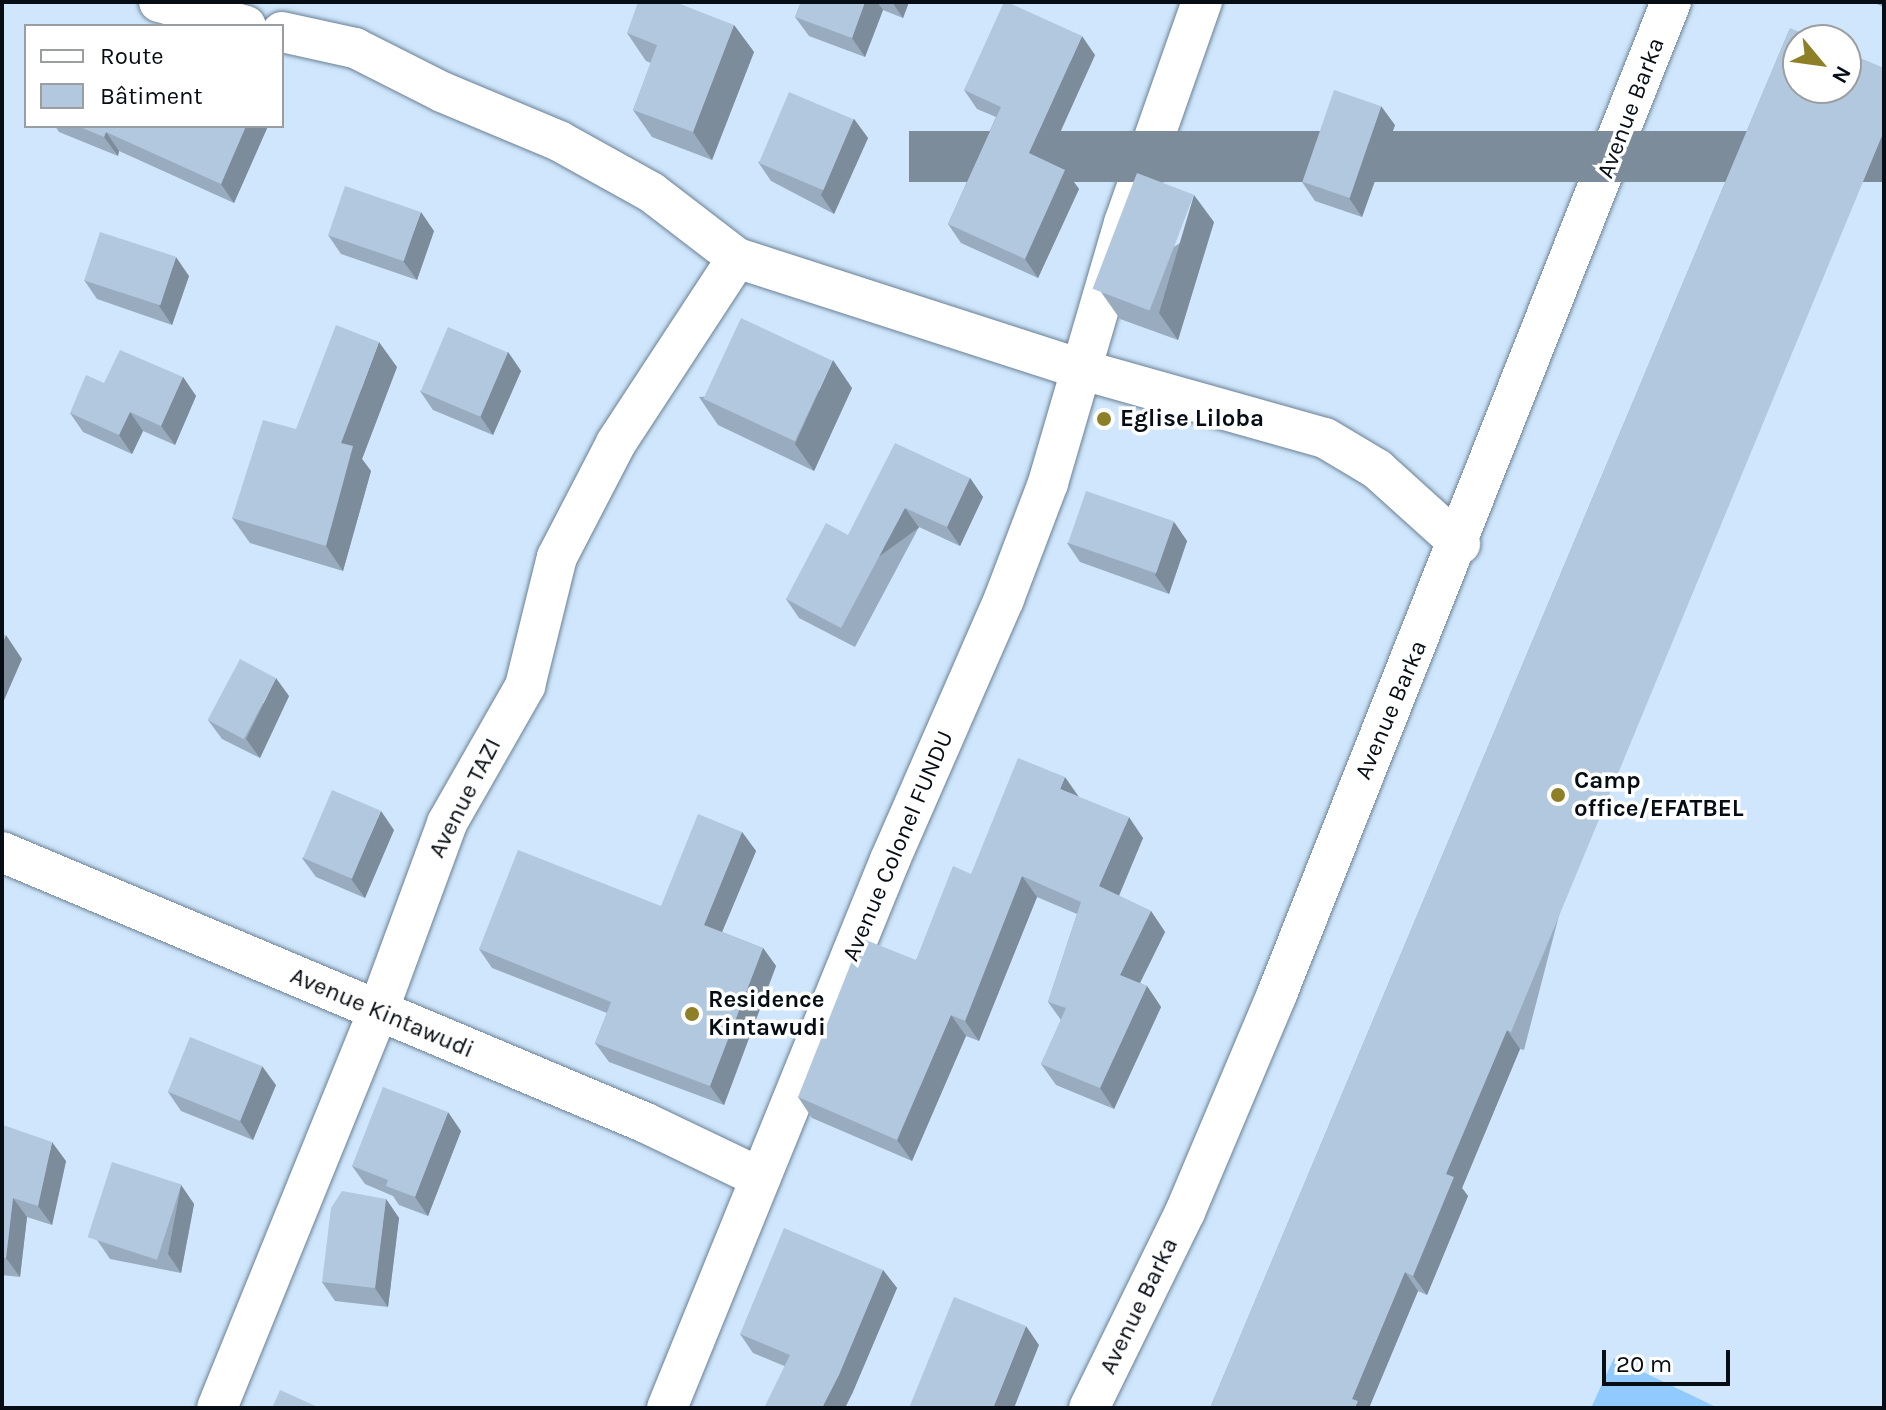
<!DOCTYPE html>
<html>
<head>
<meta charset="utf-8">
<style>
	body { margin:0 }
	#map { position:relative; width:1886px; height:1410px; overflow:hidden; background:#cfe6fc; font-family:Karla,sans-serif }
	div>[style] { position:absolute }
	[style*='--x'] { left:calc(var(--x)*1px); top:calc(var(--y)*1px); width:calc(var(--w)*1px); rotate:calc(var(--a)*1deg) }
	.green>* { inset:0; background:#90cafe }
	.roads { filter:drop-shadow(0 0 2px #6b8094) drop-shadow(0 0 2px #6b8094) }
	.minor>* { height:40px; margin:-20px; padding:0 20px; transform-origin:20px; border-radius:20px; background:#fff }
	.wall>* { inset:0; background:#99acbf }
	.shaded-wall>* { inset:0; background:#7d8c9b; transform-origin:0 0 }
	.building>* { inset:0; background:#b2c8de; transform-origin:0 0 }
	.dots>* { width:22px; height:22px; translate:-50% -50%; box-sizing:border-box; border:4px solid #fff; border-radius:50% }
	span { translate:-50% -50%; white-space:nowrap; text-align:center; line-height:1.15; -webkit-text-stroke:7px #fff; paint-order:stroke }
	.street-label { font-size:24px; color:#060d14 }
	.poi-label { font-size:24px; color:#060d14; font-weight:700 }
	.left { translate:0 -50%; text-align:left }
	.frame { position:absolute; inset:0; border:4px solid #060d14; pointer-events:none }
	.legend { position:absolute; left:24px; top:24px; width:260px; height:104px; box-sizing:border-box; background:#fff; border:2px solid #9b9ea1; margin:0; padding:10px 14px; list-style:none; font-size:24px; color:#060d14 }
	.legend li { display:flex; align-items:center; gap:16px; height:40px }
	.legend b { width:40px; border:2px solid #9b9ea1 }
	.north { position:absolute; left:1782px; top:24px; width:80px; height:80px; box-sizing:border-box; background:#fff; border:2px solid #9b9ea1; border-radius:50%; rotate:119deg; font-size:22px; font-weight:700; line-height:32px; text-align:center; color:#060d14 }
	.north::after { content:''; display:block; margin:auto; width:28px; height:36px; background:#8d8027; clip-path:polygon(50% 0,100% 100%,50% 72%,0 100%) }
	.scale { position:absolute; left:1602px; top:1350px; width:128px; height:36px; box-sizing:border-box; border:4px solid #060d14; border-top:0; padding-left:10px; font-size:24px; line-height:28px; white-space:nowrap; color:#060d14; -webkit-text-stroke:6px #fff; paint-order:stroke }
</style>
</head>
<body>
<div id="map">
	<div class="green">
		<div style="clip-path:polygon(1614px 1358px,1718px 1408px,1591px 1408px)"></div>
	</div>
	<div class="roads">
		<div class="minor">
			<div style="--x:159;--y:2;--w:90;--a:15.4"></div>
			<div style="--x:282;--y:32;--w:75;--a:12.4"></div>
			<div style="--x:355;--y:48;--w:97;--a:26.8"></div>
			<div style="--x:442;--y:92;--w:127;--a:22.7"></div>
			<div style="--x:559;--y:141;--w:105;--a:29"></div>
			<div style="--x:651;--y:192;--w:108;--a:37.5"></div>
			<div style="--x:737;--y:258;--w:364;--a:17.9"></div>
			<div style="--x:1083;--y:370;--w:251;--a:15.7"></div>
			<div style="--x:1325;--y:438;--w:61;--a:30.8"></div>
			<div style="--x:1377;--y:469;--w:112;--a:42.1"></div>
			<div style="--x:2;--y:852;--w:699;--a:22.82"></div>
			<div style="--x:646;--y:1123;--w:127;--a:25.6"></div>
			<div style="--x:217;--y:1408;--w:428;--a:-67.9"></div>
			<div style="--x:378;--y:1011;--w:200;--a:-69.8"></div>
			<div style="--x:447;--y:823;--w:158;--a:-60.3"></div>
			<div style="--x:525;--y:686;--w:133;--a:-76.1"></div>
			<div style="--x:557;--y:557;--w:128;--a:-62.6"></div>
			<div style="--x:616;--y:443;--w:221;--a:-56.8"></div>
			<div style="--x:667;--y:1408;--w:592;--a:-67.86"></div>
			<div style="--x:890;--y:860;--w:285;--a:-66.4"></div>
			<div style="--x:1004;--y:599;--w:124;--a:-69.2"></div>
			<div style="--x:1048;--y:483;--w:271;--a:-73.7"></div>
			<div style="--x:1124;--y:223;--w:234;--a:-70.6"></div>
			<div style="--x:1089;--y:1408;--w:218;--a:-63.9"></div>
			<div style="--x:1185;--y:1212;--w:237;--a:-67.1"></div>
			<div style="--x:1277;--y:994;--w:1067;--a:-68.34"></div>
		</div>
	</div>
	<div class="wall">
		<div style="clip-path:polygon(801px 2px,909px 2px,903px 18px,883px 10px,865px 57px,809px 36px,795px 17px)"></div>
		<div style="clip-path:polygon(1872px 2px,1884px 2px,1884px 7px)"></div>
		<div style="clip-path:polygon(734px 25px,754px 52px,712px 160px,652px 137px,633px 110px,651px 63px,646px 61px,627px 33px)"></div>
		<div style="clip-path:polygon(1790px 28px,1524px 1050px,1520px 1049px,1462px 1188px,1468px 1196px,1427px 1295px,1418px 1291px,1369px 1408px,1210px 1408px)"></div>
		<div style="clip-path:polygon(1095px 55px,1047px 162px,1065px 170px,1079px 189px,1038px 278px,961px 243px,948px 224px,996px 117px,977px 109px,964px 90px)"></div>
		<div style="clip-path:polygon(854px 119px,868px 138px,834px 214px,771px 181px,758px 162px)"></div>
		<div style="clip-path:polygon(1395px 125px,1362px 217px,1315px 201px,1302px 182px)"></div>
		<div style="clip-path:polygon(55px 126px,268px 126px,234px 203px,119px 151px,118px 156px,59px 132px)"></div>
		<div style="clip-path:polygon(1214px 222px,1178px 340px,1120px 319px,1101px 292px)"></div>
		<div style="clip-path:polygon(434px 231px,417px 280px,341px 254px,328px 235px)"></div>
		<div style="clip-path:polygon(189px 276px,172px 325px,97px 299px,84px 280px)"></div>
		<div style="clip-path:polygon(508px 352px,521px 371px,493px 435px,433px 410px,420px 391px)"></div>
		<div style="clip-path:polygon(397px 367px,362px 459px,371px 471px,343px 571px,250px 543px,232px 518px,296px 429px)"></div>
		<div style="clip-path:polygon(183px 377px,196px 396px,175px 445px,143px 431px,132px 454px,83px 432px,70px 413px)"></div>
		<div style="clip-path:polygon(852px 388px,814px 471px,718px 425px,699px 397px)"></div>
		<div style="clip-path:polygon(970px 478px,983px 497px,960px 546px,919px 527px,855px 647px,799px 618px,786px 599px,848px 535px)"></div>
		<div style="clip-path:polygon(1174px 522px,1187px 541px,1169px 594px,1080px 562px,1067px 543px)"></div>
		<div style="clip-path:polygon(289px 696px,260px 758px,222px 739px,208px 720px)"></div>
		<div style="clip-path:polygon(1079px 797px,1143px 838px,1119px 896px,1151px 911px,1165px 932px,1140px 983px,1147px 986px,1161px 1007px,1114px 1109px,1056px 1085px,1041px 1064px,1061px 1020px,1048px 1002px,1077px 914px,1037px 897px,979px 1041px,966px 1036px,912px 1161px,812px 1118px,798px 1097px,916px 960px,971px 874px)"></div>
		<div style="clip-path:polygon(394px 830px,365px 898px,316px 877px,302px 858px)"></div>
		<div style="clip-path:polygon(742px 832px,756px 851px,722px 932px,763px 948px,776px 966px,724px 1105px,609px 1062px,595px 1043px,607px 1013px,492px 968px,479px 949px,661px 906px)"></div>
		<div style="clip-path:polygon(276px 1085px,253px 1140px,181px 1111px,168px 1092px)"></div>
		<div style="clip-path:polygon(2px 1130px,66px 1161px,52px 1225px,27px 1217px,20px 1277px,2px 1275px)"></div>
		<div style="clip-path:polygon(461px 1131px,428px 1216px,399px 1205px,393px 1196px,365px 1184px,352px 1166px)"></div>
		<div style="clip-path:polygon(181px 1185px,194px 1204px,181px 1273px,110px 1259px,97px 1240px)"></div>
		<div style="clip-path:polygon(386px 1199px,399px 1218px,388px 1307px,335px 1301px,322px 1282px)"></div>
		<div style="clip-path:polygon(883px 1270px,897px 1288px,852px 1394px,753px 1353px,740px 1334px)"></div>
	</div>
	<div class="shaded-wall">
		<div style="clip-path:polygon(865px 2px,877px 2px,883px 10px,865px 57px,852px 38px)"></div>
		<div style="clip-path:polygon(892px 2px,909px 2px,903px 18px)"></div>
		<div style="clip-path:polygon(734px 25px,754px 52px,712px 160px,693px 132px)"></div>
		<div style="clip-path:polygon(1082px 36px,1095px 55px,1042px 172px,1029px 153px)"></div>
		<div style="clip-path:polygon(1381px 106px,1395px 125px,1362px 217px,1349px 198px)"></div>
		<div style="clip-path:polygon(854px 119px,868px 138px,834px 214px,821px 195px)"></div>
		<div style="clip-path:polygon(246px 126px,268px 126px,234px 203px,221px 184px)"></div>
		<div style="left:1884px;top:131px;width:51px;height:975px;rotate:90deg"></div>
		<div style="clip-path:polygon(106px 132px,119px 151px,118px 156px,104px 137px)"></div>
		<div style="clip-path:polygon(1065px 170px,1079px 189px,1038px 278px,1025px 259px)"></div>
		<div style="clip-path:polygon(1194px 195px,1214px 222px,1178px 340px,1159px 313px)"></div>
		<div style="clip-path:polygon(421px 212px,434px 231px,417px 280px,403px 261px)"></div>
		<div style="clip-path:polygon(176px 257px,189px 276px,172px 325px,159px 306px)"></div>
		<div style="clip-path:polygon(379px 342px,397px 367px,362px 459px,371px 471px,343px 571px,326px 546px,341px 443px)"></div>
		<div style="clip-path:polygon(508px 352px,521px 371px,493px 435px,480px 416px)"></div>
		<div style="clip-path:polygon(833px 360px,852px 388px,814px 471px,795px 444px)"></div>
		<div style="clip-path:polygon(183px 377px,196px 396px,175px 445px,161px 426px)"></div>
		<div style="clip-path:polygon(130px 412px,143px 431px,132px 454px,119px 435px)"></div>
		<div style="clip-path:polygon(970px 478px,983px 497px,960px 546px,947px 527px)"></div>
		<div style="left:905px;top:508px;width:24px;height:136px;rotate:54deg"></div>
		<div style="clip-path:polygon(1174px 522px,1187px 541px,1169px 594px,1155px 575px)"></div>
		<div style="clip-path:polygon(6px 635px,22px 659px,2px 705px,2px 644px)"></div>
		<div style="clip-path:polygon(276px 678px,289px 696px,260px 758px,246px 739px)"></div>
		<div style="clip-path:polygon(1065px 777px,1079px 797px,1060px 789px)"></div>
		<div style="clip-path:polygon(381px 811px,394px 830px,365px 898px,351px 879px)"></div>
		<div style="clip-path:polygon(1129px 817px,1143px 838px,1114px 907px,1099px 886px)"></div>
		<div style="clip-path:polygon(742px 832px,756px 851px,717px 944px,704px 925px)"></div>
		<div style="clip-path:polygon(1022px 876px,1037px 897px,979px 1041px,965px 1021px)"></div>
		<div style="clip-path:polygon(1151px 911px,1165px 932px,1134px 995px,1120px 975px)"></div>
		<div style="clip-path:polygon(763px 948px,776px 966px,724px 1105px,710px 1086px)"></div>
		<div style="clip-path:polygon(1147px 986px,1161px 1007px,1114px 1109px,1100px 1088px)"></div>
		<div style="clip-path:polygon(951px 1015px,966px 1036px,912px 1161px,897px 1140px)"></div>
		<div style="clip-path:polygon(1507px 1030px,1520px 1049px,1462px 1188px,1468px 1196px,1427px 1295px,1413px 1276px,1446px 1174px)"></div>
		<div style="clip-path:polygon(262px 1066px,276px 1085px,253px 1140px,240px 1121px)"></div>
		<div style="clip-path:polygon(448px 1112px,461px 1131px,428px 1216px,415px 1197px)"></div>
		<div style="clip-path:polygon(52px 1142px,66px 1161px,52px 1225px,38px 1206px)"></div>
		<div style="clip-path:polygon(181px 1185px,194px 1204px,181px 1273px,168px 1254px)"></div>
		<div style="clip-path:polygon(13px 1198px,27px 1217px,20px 1277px,6px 1258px)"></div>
		<div style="clip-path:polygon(386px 1199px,399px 1218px,388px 1307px,375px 1288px)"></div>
		<div style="clip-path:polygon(883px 1270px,897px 1288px,852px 1394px,845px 1408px,822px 1408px)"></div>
		<div style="clip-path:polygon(1405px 1272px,1418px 1291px,1369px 1408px,1355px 1408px,1352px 1399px)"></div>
		<div style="clip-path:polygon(1026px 1326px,1039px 1345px,1014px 1408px,993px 1408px)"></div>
	</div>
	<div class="building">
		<div style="clip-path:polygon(638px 2px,675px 2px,734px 25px,693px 132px,633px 110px,657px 45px,627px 33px)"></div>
		<div style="clip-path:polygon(801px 2px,865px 2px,852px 38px,795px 17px)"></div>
		<div style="clip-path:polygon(1004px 2px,1007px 2px,1082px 36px,1029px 153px,1065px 170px,1025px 259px,948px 224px,1001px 107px,964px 90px)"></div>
		<div style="clip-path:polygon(1790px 28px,1819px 40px,1798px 40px,1798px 88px,1846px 88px,1846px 52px,1884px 68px,1884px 131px,1511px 1032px,1507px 1030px,1446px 1174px,1454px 1177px,1413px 1276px,1405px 1272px,1352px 1399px,1358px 1401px,1355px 1408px,1210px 1408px)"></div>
		<div style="left:1334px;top:90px;width:50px;height:97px;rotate:19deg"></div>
		<div style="left:789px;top:92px;width:70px;height:77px;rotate:23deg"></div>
		<div style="clip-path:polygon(78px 126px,246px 126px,221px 184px,106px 132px,104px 137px)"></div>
		<div style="left:1137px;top:173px;width:61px;height:124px;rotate:21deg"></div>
		<div style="left:345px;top:186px;width:80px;height:52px;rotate:19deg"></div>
		<div style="left:100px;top:232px;width:80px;height:51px;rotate:18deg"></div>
		<div style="left:741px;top:318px;width:101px;height:89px;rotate:25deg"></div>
		<div style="clip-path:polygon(336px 325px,379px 342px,341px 443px,353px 446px,326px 546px,232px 518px,263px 420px,296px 429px)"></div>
		<div style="left:448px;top:327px;width:65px;height:70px;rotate:23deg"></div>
		<div style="clip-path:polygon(120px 350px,183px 377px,161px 426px,130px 412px,119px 435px,70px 413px,86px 375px,104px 383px)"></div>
		<div style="clip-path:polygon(895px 443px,970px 478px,947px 527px,905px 508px,841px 628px,786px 599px,826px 523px,848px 535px)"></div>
		<div style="left:1086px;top:491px;width:93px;height:55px;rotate:19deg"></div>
		<div style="clip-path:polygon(2px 634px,6px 635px,2px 644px)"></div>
		<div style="left:240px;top:659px;width:41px;height:69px;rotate:28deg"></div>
		<div style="clip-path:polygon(1018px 758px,1065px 777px,1060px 789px,1129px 817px,1099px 886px,1151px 911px,1120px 975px,1147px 986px,1100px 1088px,1041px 1064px,1066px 1008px,1048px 1002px,1081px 902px,1022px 876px,965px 1021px,951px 1015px,897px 1140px,798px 1097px,861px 938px,916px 960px,953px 866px,971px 874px)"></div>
		<div style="left:332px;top:790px;width:53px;height:74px;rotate:23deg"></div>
		<div style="clip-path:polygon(698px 814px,742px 832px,704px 925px,763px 948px,710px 1086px,595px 1043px,611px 1002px,479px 949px,518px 850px,661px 906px)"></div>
		<div style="left:190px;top:1037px;width:78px;height:59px;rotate:22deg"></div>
		<div style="clip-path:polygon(383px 1087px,448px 1112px,415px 1197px,386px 1186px,388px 1180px,352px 1166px)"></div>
		<div style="clip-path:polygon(3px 1125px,52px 1142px,38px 1206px,13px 1198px,6px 1258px,2px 1258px,2px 1130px)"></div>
		<div style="left:112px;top:1162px;width:73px;height:79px;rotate:18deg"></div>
		<div style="clip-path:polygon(342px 1191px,386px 1199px,375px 1288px,322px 1282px,331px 1208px)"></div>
		<div style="clip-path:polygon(784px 1228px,883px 1270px,839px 1375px,822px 1408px,764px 1408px,790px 1355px,740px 1334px)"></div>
		<div style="clip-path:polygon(954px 1297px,1026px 1326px,993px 1408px,909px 1408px)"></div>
		<div style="clip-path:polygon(280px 1390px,320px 1408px,272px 1408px)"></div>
	</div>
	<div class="dots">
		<div style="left:1104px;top:419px;background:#8d8027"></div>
		<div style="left:1558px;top:795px;background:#8d8027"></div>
		<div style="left:692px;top:1014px;background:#8d8027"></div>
	</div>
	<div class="street-label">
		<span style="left:1631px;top:108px;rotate:-69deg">Avenue Barka</span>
		<span style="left:1391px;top:710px;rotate:-67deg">Avenue Barka</span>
		<span style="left:465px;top:798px;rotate:-63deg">Avenue TAZI</span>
		<span style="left:898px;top:846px;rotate:-67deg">Avenue Colonel FUNDU</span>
		<span style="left:382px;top:1013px;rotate:23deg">Avenue Kintawudi</span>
		<span style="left:1139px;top:1306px;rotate:-64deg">Avenue Barka</span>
	</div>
	<div class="poi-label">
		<span class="left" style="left:1120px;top:419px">Eglise Liloba</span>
		<span class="left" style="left:1574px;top:795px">Camp<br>office/EFATBEL</span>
		<span class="left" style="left:708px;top:1014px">Residence<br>Kintawudi</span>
	</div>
	<div class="frame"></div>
	<ul class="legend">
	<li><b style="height:10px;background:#fff"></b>Route</li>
	<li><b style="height:22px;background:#b2c8de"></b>Bâtiment</li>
	</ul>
	<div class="north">N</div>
	<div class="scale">20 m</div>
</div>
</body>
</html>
